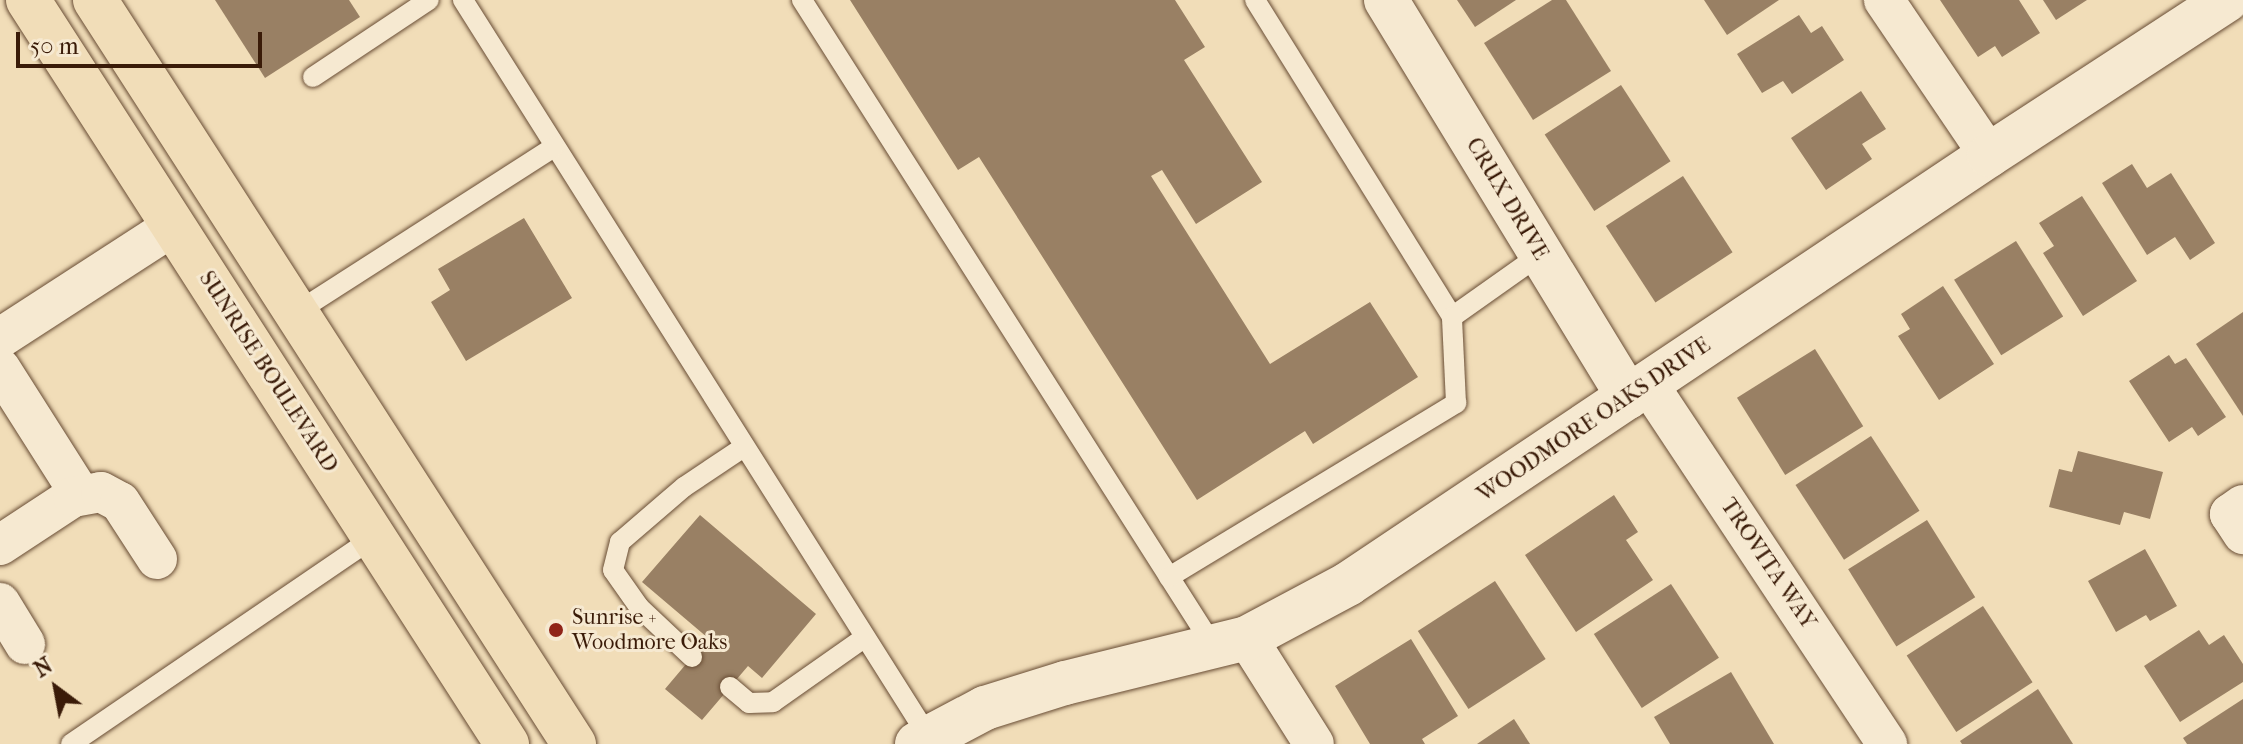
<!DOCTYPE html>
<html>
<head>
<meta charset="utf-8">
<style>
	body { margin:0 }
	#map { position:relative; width:2243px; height:744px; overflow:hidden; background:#f1ddb8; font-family:"IM FELL French Canon",serif }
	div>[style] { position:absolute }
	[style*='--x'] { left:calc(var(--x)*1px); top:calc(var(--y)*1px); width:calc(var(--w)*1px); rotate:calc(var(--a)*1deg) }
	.building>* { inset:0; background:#998064; transform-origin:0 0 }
	.roads { filter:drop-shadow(0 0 2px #684c34) drop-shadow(0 0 2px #684c34) }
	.service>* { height:20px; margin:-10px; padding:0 10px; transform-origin:10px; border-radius:10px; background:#f6e9d1 }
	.minor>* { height:40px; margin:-20px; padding:0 20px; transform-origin:20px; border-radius:20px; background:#f6e9d1 }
	.tertiary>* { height:44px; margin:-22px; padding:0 22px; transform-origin:22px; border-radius:22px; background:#f6e9d1 }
	.primary>* { height:44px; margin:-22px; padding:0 22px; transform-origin:22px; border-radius:22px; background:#f1ddb8 }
	.dots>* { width:22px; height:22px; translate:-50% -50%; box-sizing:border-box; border:4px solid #f6e9d1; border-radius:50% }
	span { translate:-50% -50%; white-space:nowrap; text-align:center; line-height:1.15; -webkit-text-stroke:6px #f6e9d1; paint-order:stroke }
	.street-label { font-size:22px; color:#3a1b08 }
	.poi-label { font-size:22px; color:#3a1b08 }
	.left { translate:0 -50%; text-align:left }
	.north { position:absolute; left:16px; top:648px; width:80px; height:80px; -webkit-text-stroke:6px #f6e9d1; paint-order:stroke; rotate:328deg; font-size:22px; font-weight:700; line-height:32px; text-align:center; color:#3a1b08 }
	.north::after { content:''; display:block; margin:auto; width:28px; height:36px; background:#3a1b08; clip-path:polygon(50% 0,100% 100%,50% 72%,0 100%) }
	.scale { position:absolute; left:16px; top:32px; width:246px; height:36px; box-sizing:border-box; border:4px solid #3a1b08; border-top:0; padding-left:10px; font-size:24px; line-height:28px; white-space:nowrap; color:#3a1b08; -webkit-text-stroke:6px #f6e9d1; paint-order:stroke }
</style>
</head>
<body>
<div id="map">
	<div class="building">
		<div style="clip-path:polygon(215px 0,349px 0,360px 17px,265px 78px)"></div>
		<div style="clip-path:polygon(850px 0,1175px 0,1205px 47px,1184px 60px,1262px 182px,1196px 224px,1162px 170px,1151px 176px,1270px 364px,1370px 302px,1418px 377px,1313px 444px,1305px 431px,1197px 500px,979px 157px,958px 170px)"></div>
		<div style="clip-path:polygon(1457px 0,1516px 0,1475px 27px)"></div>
		<div style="clip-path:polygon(1552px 0,1566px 0,1611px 71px,1533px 120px,1484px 43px)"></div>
		<div style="clip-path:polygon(1704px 0,1779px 0,1727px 35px)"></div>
		<div style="clip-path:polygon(1940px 0,2019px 0,2040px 33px,2002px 57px,1995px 46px,1978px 57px)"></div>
		<div style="clip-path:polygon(2043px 0,2087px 0,2056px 20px)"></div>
		<div style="clip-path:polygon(1799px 15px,1811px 33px,1822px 26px,1844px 60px,1792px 94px,1783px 81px,1762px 93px,1737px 54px)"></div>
		<div style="left:1621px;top:85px;width:91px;height:91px;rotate:57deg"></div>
		<div style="clip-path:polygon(1861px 91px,1886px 129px,1862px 144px,1872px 159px,1826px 190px,1791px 138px)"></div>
		<div style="clip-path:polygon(2132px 164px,2147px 188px,2171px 173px,2215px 243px,2190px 260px,2175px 237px,2147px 255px,2102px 183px)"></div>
		<div style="left:1683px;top:176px;width:91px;height:92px;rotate:57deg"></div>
		<div style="clip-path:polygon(2082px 196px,2137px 281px,2083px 316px,2043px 253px,2054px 246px,2039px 223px)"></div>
		<div style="clip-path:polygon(524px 218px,572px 298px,466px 361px,431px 302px,450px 290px,438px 269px)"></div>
		<div style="left:2016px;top:241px;width:89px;height:73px;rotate:58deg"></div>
		<div style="clip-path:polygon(1943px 286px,1994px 364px,1939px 400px,1898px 336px,1910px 329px,1901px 314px)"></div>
		<div style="clip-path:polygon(2243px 312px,2243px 416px,2196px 344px)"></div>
		<div style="left:1815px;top:349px;width:91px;height:92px;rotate:58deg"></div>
		<div style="clip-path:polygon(2169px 355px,2175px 364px,2186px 358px,2226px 417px,2198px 436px,2192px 427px,2169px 442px,2129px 381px)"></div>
		<div style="left:1871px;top:436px;width:89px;height:90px;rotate:57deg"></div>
		<div style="clip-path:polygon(2078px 451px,2163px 472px,2150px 519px,2124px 512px,2120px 525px,2049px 507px,2059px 469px,2072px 472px)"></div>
		<div style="clip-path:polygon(1614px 495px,1638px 532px,1626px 540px,1653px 580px,1576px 632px,1525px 555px)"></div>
		<div style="clip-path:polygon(700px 515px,816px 614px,762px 678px,748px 666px,702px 720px,665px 689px,708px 638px,642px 582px)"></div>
		<div style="left:1927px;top:520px;width:91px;height:93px;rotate:58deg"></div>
		<div style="clip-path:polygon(2145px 549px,2177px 606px,2150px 621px,2146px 615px,2116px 632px,2088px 581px)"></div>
		<div style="left:1495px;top:581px;width:93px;height:92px;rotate:57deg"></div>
		<div style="left:1671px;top:584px;width:88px;height:92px;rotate:57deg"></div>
		<div style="left:1983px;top:606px;width:91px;height:91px;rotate:57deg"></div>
		<div style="clip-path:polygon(2199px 630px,2209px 645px,2224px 635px,2243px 664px,2243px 682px,2180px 722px,2144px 666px)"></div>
		<div style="clip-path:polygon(1411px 639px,1458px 716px,1422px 739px,1425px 744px,1370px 744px,1335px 686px)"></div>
		<div style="clip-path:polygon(1731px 672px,1774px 744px,1670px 744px,1654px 717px)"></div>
		<div style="clip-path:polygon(2038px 689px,2073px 744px,1962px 744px,1960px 741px)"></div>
		<div style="clip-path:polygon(2243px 699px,2243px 744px,2187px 744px,2183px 738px)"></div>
		<div style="clip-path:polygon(1514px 719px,1530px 744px,1477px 744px)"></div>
	</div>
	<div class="roads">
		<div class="service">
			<div style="--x:463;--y:0;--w:876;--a:57.72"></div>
			<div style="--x:802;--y:0;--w:766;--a:57.53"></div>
			<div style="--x:1255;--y:0;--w:373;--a:58.1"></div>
			<div style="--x:1452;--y:317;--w:109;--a:-35.3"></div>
			<div style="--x:313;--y:77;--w:139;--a:-33.6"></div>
			<div style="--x:297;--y:312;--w:305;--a:-32.7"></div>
			<div style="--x:1169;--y:577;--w:336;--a:-31.2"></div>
			<div style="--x:1456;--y:403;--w:86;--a:-92.7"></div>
			<div style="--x:692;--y:657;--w:73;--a:-136.7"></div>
			<div style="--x:639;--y:607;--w:45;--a:-125.1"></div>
			<div style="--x:613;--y:570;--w:29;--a:-76"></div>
			<div style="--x:620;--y:542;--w:84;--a:-40.7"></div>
			<div style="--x:684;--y:487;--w:72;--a:-33.7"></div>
			<div style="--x:730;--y:687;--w:25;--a:40"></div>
			<div style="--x:749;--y:703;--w:24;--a:-2"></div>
			<div style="--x:773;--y:702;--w:111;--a:-35.1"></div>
			<div style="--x:71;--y:744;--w:368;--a:-34.3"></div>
		</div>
		<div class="minor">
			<div style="--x:1884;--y:0;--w:187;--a:55.9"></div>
			<div style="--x:0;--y:338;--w:206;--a:-32.9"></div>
			<div style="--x:0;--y:368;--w:149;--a:57.6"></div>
			<div style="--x:1648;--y:384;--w:432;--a:56.4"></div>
			<div style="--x:2243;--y:505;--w:16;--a:145"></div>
			<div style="--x:2230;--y:514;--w:24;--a:57"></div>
			<div style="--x:0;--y:545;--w:87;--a:-33.3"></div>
			<div style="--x:73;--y:497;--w:28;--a:-10"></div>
			<div style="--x:101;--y:492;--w:21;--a:28"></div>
			<div style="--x:120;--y:502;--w:68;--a:57"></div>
			<div style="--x:0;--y:603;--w:48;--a:58.6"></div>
			<div style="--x:1247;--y:638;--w:125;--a:57.7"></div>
		</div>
		<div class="tertiary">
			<div style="--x:1386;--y:0;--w:465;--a:58.6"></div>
			<div style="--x:917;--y:744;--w:77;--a:-27.9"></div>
			<div style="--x:985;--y:708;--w:84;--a:-17.4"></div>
			<div style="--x:1065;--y:683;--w:187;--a:-13.9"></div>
			<div style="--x:1247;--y:638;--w:115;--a:-28.1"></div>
			<div style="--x:1348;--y:584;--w:771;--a:-33.79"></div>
			<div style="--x:1989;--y:155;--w:284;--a:-33.1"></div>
		</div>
		<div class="primary">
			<div style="--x:28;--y:0;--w:885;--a:57.23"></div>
			<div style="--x:95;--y:0;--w:885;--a:57.23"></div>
		</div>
	</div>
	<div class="dots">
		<div style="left:556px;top:630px;background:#8f2418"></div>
	</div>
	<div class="street-label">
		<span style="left:1507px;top:199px;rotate:59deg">CRUX DRIVE</span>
		<span style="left:268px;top:372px;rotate:57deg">SUNRISE BOULEVARD</span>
		<span style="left:1594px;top:420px;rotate:-34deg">WOODMORE OAKS DRIVE</span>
		<span style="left:1768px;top:564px;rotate:56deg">TROVITA WAY</span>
	</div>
	<div class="poi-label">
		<span class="left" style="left:572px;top:630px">Sunrise +<br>Woodmore Oaks</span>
	</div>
	<div class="north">N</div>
	<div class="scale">50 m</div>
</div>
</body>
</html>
